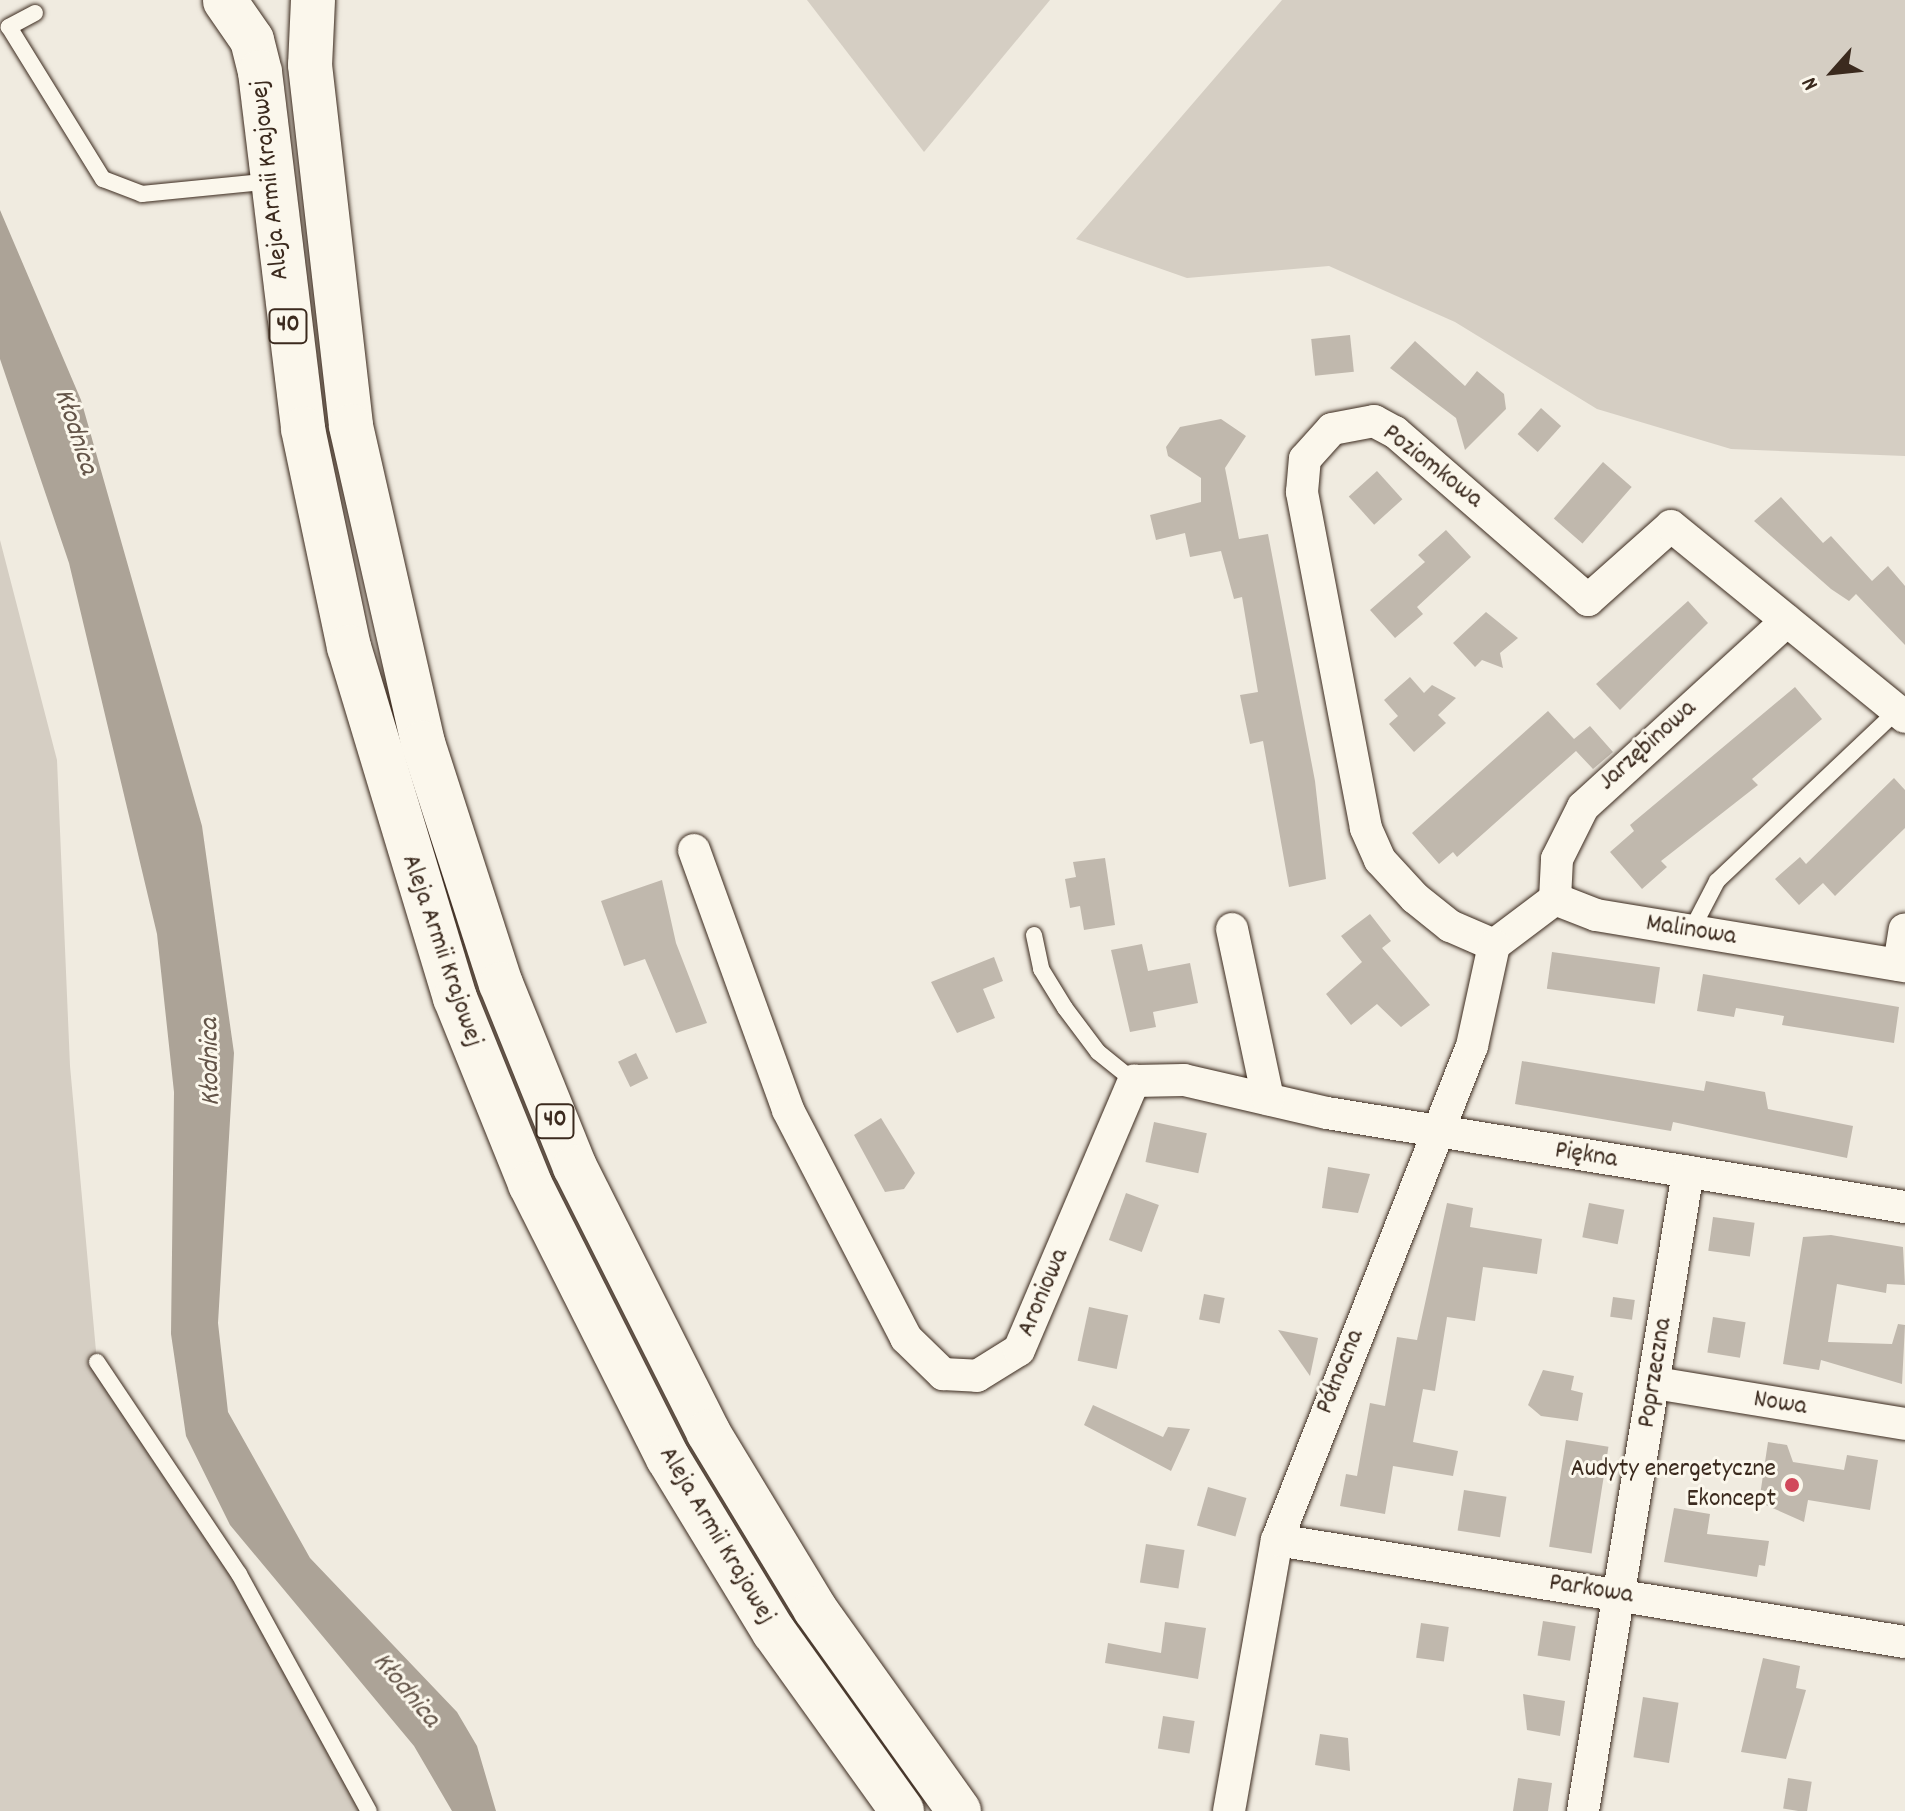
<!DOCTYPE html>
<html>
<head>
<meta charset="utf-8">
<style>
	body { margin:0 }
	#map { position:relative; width:1905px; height:1811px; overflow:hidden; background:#f0ebe0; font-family:Dekko,sans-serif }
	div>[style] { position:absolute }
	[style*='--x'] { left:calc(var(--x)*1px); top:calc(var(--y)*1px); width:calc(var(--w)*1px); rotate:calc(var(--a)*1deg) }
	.green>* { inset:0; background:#d5cec3 }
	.water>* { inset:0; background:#aca397 }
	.building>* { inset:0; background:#c0b8ad; transform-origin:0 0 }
	.roads { filter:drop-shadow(0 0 2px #3b2a1e) drop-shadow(0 0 2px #3b2a1e) }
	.lane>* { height:16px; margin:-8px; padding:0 8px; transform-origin:8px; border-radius:8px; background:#fbf7ec }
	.street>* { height:32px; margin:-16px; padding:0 16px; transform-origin:16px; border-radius:16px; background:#fbf7ec }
	.primary>* { height:44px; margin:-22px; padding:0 22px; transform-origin:22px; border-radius:22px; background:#fbf7ec }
	.dots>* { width:22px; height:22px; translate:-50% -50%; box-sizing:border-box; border:4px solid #fbf7ec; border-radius:50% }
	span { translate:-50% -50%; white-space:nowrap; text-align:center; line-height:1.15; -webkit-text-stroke:6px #fbf7ec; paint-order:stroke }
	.shield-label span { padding:2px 6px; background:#fbf7ec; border:2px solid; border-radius:6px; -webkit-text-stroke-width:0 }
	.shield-label { font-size:24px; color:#3b2a1e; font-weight:700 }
	.street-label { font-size:26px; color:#3b2a1e }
	.poi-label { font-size:26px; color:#3b2a1e }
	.right { translate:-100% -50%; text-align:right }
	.water-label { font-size:28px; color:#635448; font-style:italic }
	.north { position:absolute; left:1793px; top:32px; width:80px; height:80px; -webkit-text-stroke:6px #fbf7ec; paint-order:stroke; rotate:243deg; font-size:22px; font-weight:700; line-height:32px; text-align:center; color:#3b2a1e }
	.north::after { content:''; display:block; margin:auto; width:28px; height:36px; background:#3b2a1e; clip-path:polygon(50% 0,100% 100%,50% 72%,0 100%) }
</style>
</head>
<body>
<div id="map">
	<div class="green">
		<div style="clip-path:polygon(807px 0,1050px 0,924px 152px)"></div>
		<div style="clip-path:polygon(1282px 0,1905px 0,1905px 456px,1731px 449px,1597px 409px,1455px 322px,1329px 266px,1187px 278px,1076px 239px)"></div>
		<div style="clip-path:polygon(0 540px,57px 760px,70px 1066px,97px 1362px,239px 1574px,369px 1811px,0 1811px)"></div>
	</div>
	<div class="water">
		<div style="clip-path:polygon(0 210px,81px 400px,202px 826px,234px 1053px,218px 1323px,228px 1412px,310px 1558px,457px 1712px,477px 1746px,496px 1811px,452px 1811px,414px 1746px,230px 1525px,186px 1436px,171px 1334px,174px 1092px,157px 934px,69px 563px,0 359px)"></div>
	</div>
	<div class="building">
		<div style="left:1350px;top:335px;width:37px;height:39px;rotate:84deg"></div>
		<div style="clip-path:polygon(1415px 341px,1465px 386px,1477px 371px,1504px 394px,1506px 409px,1465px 450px,1456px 418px,1390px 368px)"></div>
		<div style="left:1541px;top:408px;width:27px;height:35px;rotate:42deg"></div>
		<div style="clip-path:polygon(1221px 419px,1246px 436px,1225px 468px,1239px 539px,1268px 534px,1315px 781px,1326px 879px,1289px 887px,1263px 741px,1250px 744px,1240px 695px,1258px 692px,1242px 597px,1234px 599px,1221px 551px,1190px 557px,1185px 533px,1156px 540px,1150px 515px,1201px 502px,1201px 478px,1168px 456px,1166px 447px,1180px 427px)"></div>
		<div style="left:1603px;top:462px;width:38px;height:75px;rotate:41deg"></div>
		<div style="left:1377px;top:471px;width:38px;height:38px;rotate:48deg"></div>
		<div style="clip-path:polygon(1781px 497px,1823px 543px,1831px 536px,1872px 581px,1888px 566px,1905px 586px,1905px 645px,1856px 594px,1849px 601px,1831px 589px,1754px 521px)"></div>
		<div style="clip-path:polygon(1446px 530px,1471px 557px,1417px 607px,1423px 614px,1395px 638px,1370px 610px,1425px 562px,1418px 555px)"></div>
		<div style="clip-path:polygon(1688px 601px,1708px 623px,1620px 710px,1596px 684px)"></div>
		<div style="clip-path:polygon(1486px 612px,1518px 638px,1500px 653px,1503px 668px,1482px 660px,1475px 667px,1453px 643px)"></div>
		<div style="clip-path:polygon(1410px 677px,1424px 693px,1432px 685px,1456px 698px,1438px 715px,1446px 723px,1414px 752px,1389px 724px,1398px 716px,1384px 700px)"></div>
		<div style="clip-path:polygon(1795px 687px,1822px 719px,1752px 779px,1758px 785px,1661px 861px,1667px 867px,1642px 889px,1610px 852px,1634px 831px,1630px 825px)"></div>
		<div style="clip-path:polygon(1548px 711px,1574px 739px,1590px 726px,1613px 752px,1593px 769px,1576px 751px,1457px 857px,1453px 852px,1439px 864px,1412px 833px)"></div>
		<div style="clip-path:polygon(1894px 778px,1905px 790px,1905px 828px,1835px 896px,1823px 883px,1799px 905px,1775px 879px,1800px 857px,1806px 864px)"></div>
		<div style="clip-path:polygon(1105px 858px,1115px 925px,1084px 930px,1080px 906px,1070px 908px,1065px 879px,1076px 877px,1073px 862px)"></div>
		<div style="clip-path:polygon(662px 880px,676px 943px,707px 1023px,676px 1033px,645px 959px,624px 966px,601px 901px)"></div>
		<div style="clip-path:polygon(1370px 914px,1391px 941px,1382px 948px,1430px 1005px,1401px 1027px,1377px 1004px,1351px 1025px,1326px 994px,1362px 962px,1341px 936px)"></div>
		<div style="clip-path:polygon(1142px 944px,1148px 971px,1190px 963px,1198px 1003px,1153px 1012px,1156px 1027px,1130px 1032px,1111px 950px)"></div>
		<div style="left:1552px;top:952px;width:109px;height:37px;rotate:8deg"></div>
		<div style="clip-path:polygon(994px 957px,1003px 981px,983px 989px,995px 1018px,957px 1033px,931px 982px)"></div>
		<div style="clip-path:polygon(1703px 974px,1899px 1007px,1894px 1043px,1782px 1025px,1784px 1016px,1736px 1008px,1734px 1017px,1697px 1011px)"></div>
		<div style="left:636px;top:1053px;width:28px;height:20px;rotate:64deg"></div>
		<div style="clip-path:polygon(1522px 1061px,1704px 1091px,1706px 1081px,1765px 1092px,1768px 1109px,1853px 1126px,1847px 1158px,1673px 1122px,1671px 1131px,1515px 1104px)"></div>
		<div style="clip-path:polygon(881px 1118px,915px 1173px,904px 1189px,885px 1192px,854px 1135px)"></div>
		<div style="left:1154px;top:1122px;width:54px;height:41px;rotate:12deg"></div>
		<div style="clip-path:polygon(1328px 1167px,1370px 1174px,1358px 1213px,1322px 1208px)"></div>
		<div style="left:1126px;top:1193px;width:35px;height:50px;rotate:20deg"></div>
		<div style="clip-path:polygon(1447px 1203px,1473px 1208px,1470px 1227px,1542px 1239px,1537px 1274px,1483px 1267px,1475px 1321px,1447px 1317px,1435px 1391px,1423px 1389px,1413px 1442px,1458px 1451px,1453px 1476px,1393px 1466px,1385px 1514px,1340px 1506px,1346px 1474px,1357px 1476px,1370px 1403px,1385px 1406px,1397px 1337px,1417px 1340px)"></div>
		<div style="left:1589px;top:1203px;width:36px;height:35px;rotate:11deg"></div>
		<div style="left:1713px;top:1217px;width:42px;height:34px;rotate:8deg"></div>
		<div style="clip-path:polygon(1831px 1235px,1903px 1247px,1905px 1285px,1887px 1284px,1886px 1293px,1837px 1284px,1828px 1342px,1892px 1344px,1898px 1324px,1905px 1325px,1902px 1384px,1821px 1360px,1819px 1370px,1783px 1364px,1803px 1237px)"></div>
		<div style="left:1204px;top:1294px;width:21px;height:26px;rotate:11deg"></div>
		<div style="left:1613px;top:1297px;width:22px;height:20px;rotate:8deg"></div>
		<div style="left:1089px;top:1307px;width:40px;height:55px;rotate:12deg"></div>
		<div style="left:1713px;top:1317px;width:33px;height:36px;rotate:9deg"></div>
		<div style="clip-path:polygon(1278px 1330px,1318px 1338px,1310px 1376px)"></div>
		<div style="clip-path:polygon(1543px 1370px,1574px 1376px,1571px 1390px,1583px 1393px,1578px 1421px,1541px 1416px,1528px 1405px)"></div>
		<div style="clip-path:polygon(1093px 1405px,1163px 1437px,1168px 1427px,1190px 1429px,1171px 1471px,1084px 1425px)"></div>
		<div style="left:1566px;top:1440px;width:43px;height:108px;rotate:9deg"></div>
		<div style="clip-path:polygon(1768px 1442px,1787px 1445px,1793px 1462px,1844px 1470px,1847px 1455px,1878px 1460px,1870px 1510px,1808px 1500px,1804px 1522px,1759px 1502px)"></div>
		<div style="left:1208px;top:1487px;width:40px;height:40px;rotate:16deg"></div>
		<div style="left:1464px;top:1490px;width:43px;height:41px;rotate:9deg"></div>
		<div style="clip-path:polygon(1674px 1508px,1710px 1514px,1707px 1534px,1769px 1541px,1765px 1566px,1759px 1565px,1757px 1577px,1664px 1562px)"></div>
		<div style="left:1146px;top:1544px;width:39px;height:39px;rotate:9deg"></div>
		<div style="left:1543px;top:1621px;width:33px;height:35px;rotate:9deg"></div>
		<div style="clip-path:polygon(1165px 1622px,1206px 1628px,1198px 1679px,1105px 1663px,1108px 1643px,1161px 1653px)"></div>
		<div style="left:1421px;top:1623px;width:28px;height:35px;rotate:8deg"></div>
		<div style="clip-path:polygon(1763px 1658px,1800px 1666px,1796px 1688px,1806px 1690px,1786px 1759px,1741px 1752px)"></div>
		<div style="clip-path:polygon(1523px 1694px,1565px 1701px,1560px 1736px,1527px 1730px)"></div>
		<div style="left:1643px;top:1697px;width:36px;height:61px;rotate:9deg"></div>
		<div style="left:1163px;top:1716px;width:32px;height:33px;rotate:9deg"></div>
		<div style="clip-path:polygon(1320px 1734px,1348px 1738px,1350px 1771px,1315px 1765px)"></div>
		<div style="clip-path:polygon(1518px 1778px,1552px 1783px,1548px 1811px,1513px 1811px)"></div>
		<div style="left:1788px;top:1778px;width:24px;height:31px;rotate:9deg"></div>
	</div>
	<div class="roads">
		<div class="lane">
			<div style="--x:35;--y:13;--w:30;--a:152"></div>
			<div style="--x:9;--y:27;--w:179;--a:58.3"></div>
			<div style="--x:103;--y:179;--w:42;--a:21"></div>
			<div style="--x:142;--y:194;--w:131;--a:-5.7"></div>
			<div style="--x:1691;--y:931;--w:56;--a:-62.5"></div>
			<div style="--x:1717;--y:881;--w:246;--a:-43.4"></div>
			<div style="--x:1034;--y:935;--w:35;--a:78"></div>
			<div style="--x:1041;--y:969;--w:46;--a:58.4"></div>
			<div style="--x:1065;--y:1008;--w:55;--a:53.1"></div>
			<div style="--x:1098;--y:1052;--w:46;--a:38.9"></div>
			<div style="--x:97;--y:1362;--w:255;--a:56.2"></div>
			<div style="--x:239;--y:1574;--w:270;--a:61.3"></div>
		</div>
		<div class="street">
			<div style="--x:694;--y:850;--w:276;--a:70.1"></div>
			<div style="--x:788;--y:1110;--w:257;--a:62.6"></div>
			<div style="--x:906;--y:1338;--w:52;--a:44.2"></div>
			<div style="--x:943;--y:1374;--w:34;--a:3"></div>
			<div style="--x:977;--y:1376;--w:49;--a:-31.8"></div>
			<div style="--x:1019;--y:1350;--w:293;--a:-66.9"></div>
			<div style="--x:1134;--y:1081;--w:50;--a:-1.1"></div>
			<div style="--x:1184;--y:1080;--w:147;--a:13"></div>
			<div style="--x:1327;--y:1113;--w:586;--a:9.24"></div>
			<div style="--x:1555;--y:899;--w:40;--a:-87.1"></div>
			<div style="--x:1557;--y:859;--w:58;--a:-63.4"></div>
			<div style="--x:1583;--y:807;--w:276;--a:-42.4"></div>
			<div style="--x:1232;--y:929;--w:174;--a:78"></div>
			<div style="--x:1494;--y:945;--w:48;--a:-156.6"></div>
			<div style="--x:1450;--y:926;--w:45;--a:-141.3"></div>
			<div style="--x:1415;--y:898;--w:52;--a:-132.6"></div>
			<div style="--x:1380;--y:860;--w:35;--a:-114"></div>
			<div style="--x:1366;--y:828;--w:342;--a:-100.8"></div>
			<div style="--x:1302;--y:492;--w:33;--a:-85"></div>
			<div style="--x:1305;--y:459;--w:40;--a:-48"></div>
			<div style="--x:1332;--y:429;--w:43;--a:-10.8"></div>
			<div style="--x:1374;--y:421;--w:24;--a:28"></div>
			<div style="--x:1395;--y:432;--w:256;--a:41"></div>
			<div style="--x:1588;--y:600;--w:111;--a:-41.7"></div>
			<div style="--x:1671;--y:526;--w:302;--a:39.2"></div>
			<div style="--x:1494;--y:945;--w:76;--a:-37"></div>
			<div style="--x:1555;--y:899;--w:44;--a:21.3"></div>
			<div style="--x:1596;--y:915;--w:313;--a:9.4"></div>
			<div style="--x:1899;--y:965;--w:36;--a:-81"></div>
			<div style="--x:1655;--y:1383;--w:253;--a:9.3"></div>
			<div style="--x:1277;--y:1540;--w:636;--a:9.23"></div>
			<div style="--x:1229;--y:1811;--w:275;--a:-80"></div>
			<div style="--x:1277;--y:1540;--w:531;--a:-68.46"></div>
			<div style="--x:1472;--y:1046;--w:103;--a:-77.7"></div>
			<div style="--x:1583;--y:1811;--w:648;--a:-80.67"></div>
		</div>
		<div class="primary">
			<div style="--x:313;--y:0;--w:65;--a:92.6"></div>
			<div style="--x:310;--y:65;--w:363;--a:83.5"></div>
			<div style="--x:351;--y:426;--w:325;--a:77.2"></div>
			<div style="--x:423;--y:743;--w:253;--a:72.1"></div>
			<div style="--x:501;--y:984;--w:197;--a:68"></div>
			<div style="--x:575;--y:1167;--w:297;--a:63.3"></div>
			<div style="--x:708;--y:1432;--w:207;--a:58.8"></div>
			<div style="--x:815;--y:1609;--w:248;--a:54.5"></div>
			<div style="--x:225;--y:1;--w:47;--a:55.3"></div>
			<div style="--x:252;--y:40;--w:33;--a:76"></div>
			<div style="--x:260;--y:72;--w:360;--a:83.1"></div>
			<div style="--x:303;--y:429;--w:223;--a:78.1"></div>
			<div style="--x:349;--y:647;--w:367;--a:73.2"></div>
			<div style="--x:455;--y:998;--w:201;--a:68"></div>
			<div style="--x:530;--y:1184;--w:307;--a:63.3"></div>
			<div style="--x:668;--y:1458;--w:204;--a:58.7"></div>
			<div style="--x:774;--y:1632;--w:220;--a:54.4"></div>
		</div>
	</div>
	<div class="dots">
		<div style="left:1792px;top:1485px;background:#d1495b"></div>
	</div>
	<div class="shield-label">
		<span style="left:288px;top:326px">40</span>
		<span style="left:555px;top:1121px">40</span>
	</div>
	<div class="street-label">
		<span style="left:271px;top:180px;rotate:-96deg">Aleja Armii Krajowej</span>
		<span style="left:1432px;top:467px;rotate:38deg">Poziomkowa</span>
		<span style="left:1648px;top:746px;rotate:-42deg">Jarzębinowa</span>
		<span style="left:1691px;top:931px;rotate:9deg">Malinowa</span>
		<span style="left:441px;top:951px;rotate:71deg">Aleja Armii Krajowej</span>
		<span style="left:1586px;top:1156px;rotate:9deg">Piękna</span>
		<span style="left:1044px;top:1293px;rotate:-67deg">Aroniowa</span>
		<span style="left:1341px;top:1372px;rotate:-68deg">Północna</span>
		<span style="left:1656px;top:1373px;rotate:-81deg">Poprzeczna</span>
		<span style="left:1780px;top:1404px;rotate:9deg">Nowa</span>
		<span style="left:716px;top:1536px;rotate:59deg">Aleja Armii Krajowej</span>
		<span style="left:1591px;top:1590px;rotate:9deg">Parkowa</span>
	</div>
	<div class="poi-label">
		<span class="right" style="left:1776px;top:1485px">Audyty energetyczne<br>Ekoncept</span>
	</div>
	<div class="water-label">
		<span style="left:74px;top:432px;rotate:72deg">Kłodnica</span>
		<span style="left:212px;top:1062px;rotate:-91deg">Kłodnica</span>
		<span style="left:405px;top:1691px;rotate:50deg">Kłodnica</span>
	</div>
	<div class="north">N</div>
</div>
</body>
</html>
